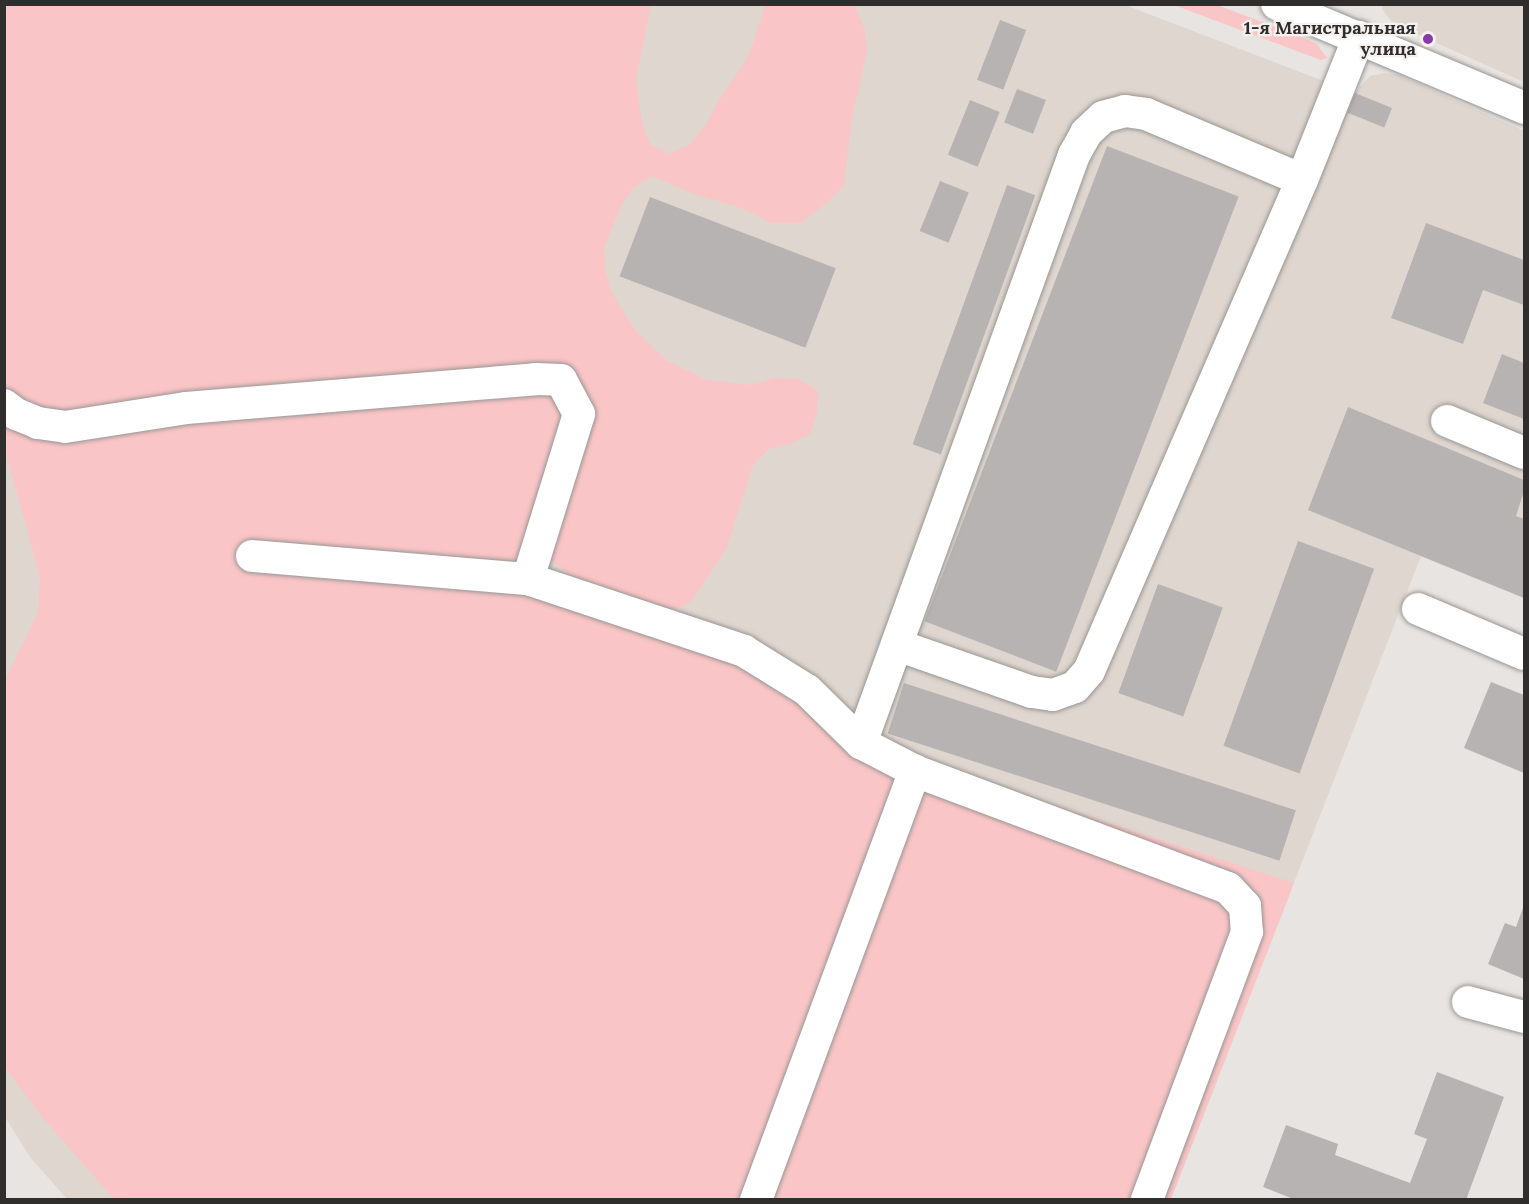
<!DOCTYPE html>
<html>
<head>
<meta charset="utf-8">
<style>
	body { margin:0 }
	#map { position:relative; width:1529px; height:1204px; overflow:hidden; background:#e7e4e1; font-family:Lora,serif }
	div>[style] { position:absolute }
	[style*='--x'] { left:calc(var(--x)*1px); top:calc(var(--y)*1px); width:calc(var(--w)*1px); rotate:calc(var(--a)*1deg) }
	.built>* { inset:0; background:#dfd6cf }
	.green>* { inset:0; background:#fac5c6 }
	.building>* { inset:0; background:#b7b3b2; transform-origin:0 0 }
	.roads { filter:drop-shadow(0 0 2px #999694) drop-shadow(0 0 2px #999694) }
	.minor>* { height:32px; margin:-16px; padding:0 16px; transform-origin:16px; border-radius:16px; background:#fff }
	.dots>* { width:16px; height:16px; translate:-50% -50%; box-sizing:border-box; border:3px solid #f4f1ef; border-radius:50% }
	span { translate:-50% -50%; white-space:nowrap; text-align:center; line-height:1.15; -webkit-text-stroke:4.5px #f4f1ef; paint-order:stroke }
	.poi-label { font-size:18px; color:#2f2e2d; font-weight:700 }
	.right { translate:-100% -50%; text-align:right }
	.frame { position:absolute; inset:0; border:6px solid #2f2e2d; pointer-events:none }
</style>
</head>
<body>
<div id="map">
	<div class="built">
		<div style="clip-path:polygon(5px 5px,1125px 5px,1355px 93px,1370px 76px,1385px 73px,1399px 75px,1524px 131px,1524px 598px,1421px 556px,1171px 1199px,67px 1199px,30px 1157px,5px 1117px)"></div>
		<div style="clip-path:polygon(1382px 5px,1524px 5px,1524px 82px,1403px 28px,1391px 21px,1383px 10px)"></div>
	</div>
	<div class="green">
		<div style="clip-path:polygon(5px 5px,651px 5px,636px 79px,642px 122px,650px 144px,669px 154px,690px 144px,706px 125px,717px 103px,743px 65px,753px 44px,765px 5px,854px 5px,865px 30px,867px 52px,852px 118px,844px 185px,826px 204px,800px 223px,771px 223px,739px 207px,694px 194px,652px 176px,633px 188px,621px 206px,604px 248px,605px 270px,612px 293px,634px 329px,666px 360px,707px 380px,751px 385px,775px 378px,799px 379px,818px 391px,817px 414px,810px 434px,790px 444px,768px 449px,753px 465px,727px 547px,691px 602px,671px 612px,586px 584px,567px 573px,549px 558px,526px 591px,744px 661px,838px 735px,1294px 883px,1171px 1199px,116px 1199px,108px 1192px,42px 1117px,5px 1067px,4px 682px,38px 613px,40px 577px,5px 450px)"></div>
		<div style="clip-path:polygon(1174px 5px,1217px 5px,1304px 38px,1317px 44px,1327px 58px,1321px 60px)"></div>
	</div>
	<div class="building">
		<div style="left:1000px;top:20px;width:28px;height:64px;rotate:21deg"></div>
		<div style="left:1017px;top:89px;width:31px;height:36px;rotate:21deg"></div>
		<div style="left:1355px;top:93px;width:40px;height:21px;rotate:22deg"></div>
		<div style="left:970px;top:100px;width:32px;height:59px;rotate:22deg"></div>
		<div style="left:1107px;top:146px;width:141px;height:509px;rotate:21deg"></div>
		<div style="left:940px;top:181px;width:31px;height:54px;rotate:22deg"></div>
		<div style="left:1007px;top:185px;width:30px;height:276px;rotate:20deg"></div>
		<div style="left:650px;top:197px;width:199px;height:85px;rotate:21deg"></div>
		<div style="clip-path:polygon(1426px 223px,1524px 260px,1524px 305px,1483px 290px,1463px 344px,1391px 318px)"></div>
		<div style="clip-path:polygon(1502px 354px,1524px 363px,1524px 419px,1483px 403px)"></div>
		<div style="clip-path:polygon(1348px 407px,1524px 480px,1524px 491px,1516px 516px,1524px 519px,1524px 598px,1308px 510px)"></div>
		<div style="left:1298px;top:541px;width:81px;height:218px;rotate:20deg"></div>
		<div style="left:1158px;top:584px;width:69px;height:116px;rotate:20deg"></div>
		<div style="clip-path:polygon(1491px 682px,1524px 695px,1524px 773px,1464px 748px)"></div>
		<div style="left:904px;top:683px;width:412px;height:53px;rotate:18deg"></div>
		<div style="clip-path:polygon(1524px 905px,1524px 979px,1488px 964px,1505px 923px,1516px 927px)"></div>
		<div style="clip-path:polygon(1437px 1072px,1504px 1097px,1466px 1200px,1296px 1200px,1263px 1187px,1286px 1125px,1338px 1144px,1335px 1155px,1410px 1183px,1427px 1139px,1414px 1134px)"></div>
	</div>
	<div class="roads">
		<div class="minor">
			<div style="--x:1277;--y:4;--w:268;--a:22.8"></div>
			<div style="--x:4;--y:405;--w:15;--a:37"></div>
			<div style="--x:16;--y:414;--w:24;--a:22"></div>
			<div style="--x:38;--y:423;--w:27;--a:8"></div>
			<div style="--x:65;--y:427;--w:122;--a:-8.9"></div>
			<div style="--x:186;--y:408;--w:351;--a:-4.7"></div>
			<div style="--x:536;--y:379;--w:25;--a:2"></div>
			<div style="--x:561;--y:380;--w:38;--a:62"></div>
			<div style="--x:579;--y:414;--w:173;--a:107.2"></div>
			<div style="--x:1447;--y:421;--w:83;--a:22.6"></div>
			<div style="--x:252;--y:556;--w:277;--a:4.8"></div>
			<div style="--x:528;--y:579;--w:228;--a:18.4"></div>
			<div style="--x:744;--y:651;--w:74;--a:31.8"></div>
			<div style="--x:807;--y:690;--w:76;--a:44.5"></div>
			<div style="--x:861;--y:743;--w:61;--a:27.4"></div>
			<div style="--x:915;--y:771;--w:334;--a:20.5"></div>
			<div style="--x:1228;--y:888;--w:25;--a:47"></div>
			<div style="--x:1245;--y:906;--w:26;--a:86"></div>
			<div style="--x:1247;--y:932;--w:286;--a:110.5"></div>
			<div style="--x:1418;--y:609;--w:115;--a:23"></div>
			<div style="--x:897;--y:645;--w:143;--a:19.2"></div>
			<div style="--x:1032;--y:692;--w:21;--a:8"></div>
			<div style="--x:1053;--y:695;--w:23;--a:-20"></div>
			<div style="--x:1075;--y:687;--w:21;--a:-49"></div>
			<div style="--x:1089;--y:671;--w:535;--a:-66.55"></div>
			<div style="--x:1302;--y:180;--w:154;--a:-68.3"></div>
			<div style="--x:861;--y:743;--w:625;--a:-70.09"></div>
			<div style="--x:1074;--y:155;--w:25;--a:-61"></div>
			<div style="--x:1086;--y:133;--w:23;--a:-43"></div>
			<div style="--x:1103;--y:117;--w:23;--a:-15"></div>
			<div style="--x:1125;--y:111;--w:21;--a:8"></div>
			<div style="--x:1146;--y:114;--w:169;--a:22.9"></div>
			<div style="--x:1468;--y:1002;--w:58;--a:15"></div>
			<div style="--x:756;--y:1200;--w:458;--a:-69.7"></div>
		</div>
	</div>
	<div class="dots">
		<div style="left:1428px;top:39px;background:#863aac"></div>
	</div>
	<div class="poi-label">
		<span class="right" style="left:1416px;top:39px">1-я Магистральная<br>улица</span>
	</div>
	<div class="frame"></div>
</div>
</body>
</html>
